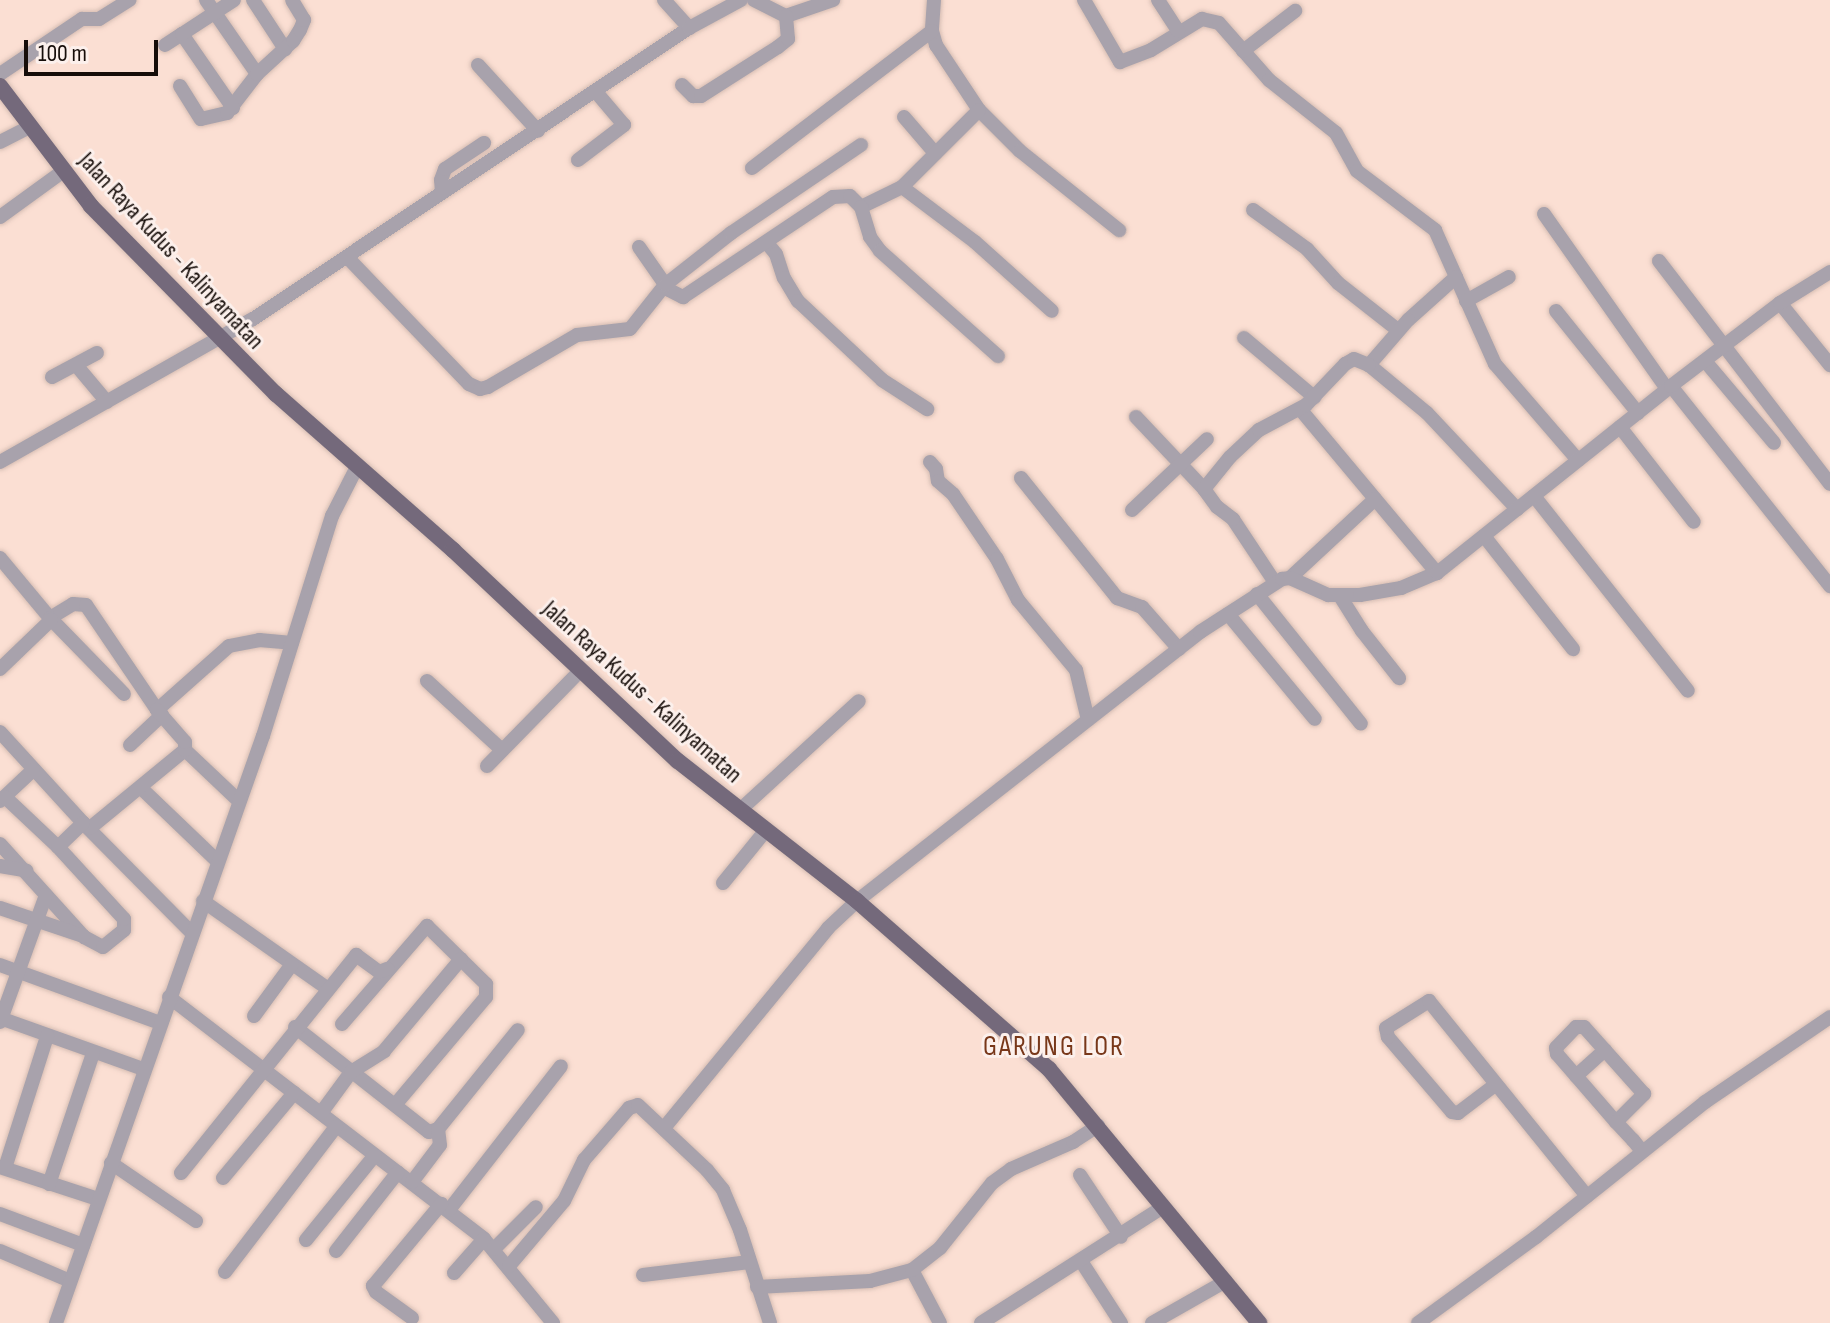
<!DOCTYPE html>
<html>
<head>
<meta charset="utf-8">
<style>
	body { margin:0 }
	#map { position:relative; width:1830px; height:1323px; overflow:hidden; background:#fbdfd3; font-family:"Sofia Sans Condensed",sans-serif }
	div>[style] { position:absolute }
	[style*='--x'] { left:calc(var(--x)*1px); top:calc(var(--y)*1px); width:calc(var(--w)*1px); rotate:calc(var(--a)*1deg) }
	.roads { filter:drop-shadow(0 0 2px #d6bdb3) drop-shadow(0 0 2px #d6bdb3) }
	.minor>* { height:14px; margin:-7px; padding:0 7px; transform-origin:7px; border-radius:7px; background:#a8a2ac }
	.major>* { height:16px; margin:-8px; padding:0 8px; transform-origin:8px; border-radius:8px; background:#74697b }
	span { translate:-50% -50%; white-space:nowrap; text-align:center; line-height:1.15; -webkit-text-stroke:6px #fcf0ec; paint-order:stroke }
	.street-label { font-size:24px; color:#160d09 }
	.quarter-label { font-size:28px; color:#783719; letter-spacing:2px }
	.scale { position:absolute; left:24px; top:40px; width:134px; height:36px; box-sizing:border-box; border:4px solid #160d09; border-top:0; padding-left:10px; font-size:24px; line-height:28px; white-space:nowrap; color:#160d09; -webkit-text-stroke:6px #fcf0ec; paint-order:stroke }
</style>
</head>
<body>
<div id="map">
	<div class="roads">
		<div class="minor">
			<div style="--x:206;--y:0;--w:90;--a:55.4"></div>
			<div style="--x:253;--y:0;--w:59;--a:56.9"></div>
			<div style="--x:664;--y:0;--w:38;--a:48"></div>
			<div style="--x:754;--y:0;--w:36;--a:27"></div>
			<div style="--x:786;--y:16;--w:50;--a:-18.8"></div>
			<div style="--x:934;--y:0;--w:31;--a:94"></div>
			<div style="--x:932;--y:31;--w:15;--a:74"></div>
			<div style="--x:936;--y:45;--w:78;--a:56.5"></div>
			<div style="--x:979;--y:110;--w:58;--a:45"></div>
			<div style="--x:1020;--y:151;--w:127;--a:38.6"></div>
			<div style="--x:1084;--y:0;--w:72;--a:59.9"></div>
			<div style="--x:1120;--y:62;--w:33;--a:-21"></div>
			<div style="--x:1151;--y:50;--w:60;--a:-31.3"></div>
			<div style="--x:1202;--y:19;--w:17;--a:13"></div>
			<div style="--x:1219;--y:23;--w:76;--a:48.7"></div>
			<div style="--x:1269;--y:80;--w:85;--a:38.3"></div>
			<div style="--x:1336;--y:133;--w:43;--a:61.1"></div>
			<div style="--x:1357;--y:171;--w:98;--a:37.1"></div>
			<div style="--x:1435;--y:230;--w:147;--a:65.9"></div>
			<div style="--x:1495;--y:364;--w:127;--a:49.2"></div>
			<div style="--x:1158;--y:0;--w:37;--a:57"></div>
			<div style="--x:165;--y:45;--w:20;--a:-33"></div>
			<div style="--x:1243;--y:51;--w:66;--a:-37.6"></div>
			<div style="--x:478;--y:65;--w:89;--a:47.7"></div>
			<div style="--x:0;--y:74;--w:99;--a:-33.9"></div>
			<div style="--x:82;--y:19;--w:17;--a:0"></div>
			<div style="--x:99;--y:19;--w:36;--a:-32"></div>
			<div style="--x:682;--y:85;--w:16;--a:45"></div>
			<div style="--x:693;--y:96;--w:8;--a:0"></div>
			<div style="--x:701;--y:96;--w:91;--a:-32.5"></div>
			<div style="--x:778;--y:47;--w:13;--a:-39"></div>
			<div style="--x:788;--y:39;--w:23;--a:-95"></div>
			<div style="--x:180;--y:86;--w:39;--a:58"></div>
			<div style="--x:201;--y:119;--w:27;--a:-13"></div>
			<div style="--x:227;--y:113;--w:49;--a:-52.4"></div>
			<div style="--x:257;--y:74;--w:49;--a:-42.5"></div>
			<div style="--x:293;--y:41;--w:13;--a:-58"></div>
			<div style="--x:300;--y:30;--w:11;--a:-68"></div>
			<div style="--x:304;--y:20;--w:23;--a:-121"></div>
			<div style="--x:233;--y:108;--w:90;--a:-124.6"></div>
			<div style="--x:182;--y:34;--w:62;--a:-33.2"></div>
			<div style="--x:904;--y:117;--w:48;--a:49.3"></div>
			<div style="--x:0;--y:142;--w:33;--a:-27"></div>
			<div style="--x:578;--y:160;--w:58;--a:-37.3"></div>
			<div style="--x:624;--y:125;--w:42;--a:-130.2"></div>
			<div style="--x:752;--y:168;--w:226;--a:-37.3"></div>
			<div style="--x:902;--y:187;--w:91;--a:37"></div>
			<div style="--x:975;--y:242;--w:103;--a:41.9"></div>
			<div style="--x:442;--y:193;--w:13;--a:-94"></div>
			<div style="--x:441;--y:180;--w:12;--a:-70"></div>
			<div style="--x:445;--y:169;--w:47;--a:-33.7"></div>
			<div style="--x:861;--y:207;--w:46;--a:-26"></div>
			<div style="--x:902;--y:187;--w:109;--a:-45"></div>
			<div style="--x:1253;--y:210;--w:67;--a:35.8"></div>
			<div style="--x:1307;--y:249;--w:46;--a:47.6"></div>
			<div style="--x:1338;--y:283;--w:76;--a:38.1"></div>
			<div style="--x:1544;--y:214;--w:214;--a:54.9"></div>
			<div style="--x:0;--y:217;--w:77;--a:-36"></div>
			<div style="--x:767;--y:243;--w:14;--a:51"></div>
			<div style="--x:776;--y:254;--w:25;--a:72"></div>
			<div style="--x:784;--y:278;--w:27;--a:59"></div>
			<div style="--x:798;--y:301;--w:115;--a:43.2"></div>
			<div style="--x:882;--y:380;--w:54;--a:32.8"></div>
			<div style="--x:639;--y:247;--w:52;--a:55.1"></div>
			<div style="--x:669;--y:290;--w:16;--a:27"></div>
			<div style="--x:683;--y:297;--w:180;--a:-33.7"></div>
			<div style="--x:833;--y:197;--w:17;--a:-3"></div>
			<div style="--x:850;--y:196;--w:16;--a:45"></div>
			<div style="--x:861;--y:207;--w:31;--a:73"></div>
			<div style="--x:870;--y:237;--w:17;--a:54"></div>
			<div style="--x:880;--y:251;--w:158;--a:41.7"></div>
			<div style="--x:347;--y:257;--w:176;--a:46.2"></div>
			<div style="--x:469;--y:384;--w:12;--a:24"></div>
			<div style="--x:480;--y:389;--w:8;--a:-14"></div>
			<div style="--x:488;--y:387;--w:103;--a:-30.3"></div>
			<div style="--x:577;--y:335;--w:53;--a:-6.5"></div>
			<div style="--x:630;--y:329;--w:56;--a:-51.5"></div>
			<div style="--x:665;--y:285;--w:84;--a:-38.2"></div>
			<div style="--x:731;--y:233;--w:157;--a:-34.1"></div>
			<div style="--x:1659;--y:261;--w:281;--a:52.5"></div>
			<div style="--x:1456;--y:277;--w:64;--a:138.1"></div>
			<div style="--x:1408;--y:320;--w:60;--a:130.9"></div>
			<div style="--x:1369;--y:365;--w:75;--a:39.6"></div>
			<div style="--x:1427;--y:413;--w:132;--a:46.8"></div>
			<div style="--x:1466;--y:301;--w:49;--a:-29.2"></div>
			<div style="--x:1780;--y:303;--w:80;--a:51.1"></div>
			<div style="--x:1556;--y:311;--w:131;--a:51.2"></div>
			<div style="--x:1244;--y:338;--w:92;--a:40.1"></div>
			<div style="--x:1705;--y:361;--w:107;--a:49.9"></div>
			<div style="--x:76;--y:365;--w:48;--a:50"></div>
			<div style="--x:52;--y:377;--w:51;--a:-28.1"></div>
			<div style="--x:1671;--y:386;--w:256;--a:51.5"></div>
			<div style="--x:1300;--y:409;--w:214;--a:50.1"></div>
			<div style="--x:1136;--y:417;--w:99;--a:46.6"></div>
			<div style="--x:1620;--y:427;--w:120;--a:52.1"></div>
			<div style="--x:0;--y:462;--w:291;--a:-29.5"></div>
			<div style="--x:253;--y:319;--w:524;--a:-33.72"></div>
			<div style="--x:689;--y:28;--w:59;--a:-28.3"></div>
			<div style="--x:930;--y:462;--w:9;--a:49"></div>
			<div style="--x:936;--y:469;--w:12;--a:81"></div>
			<div style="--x:938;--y:481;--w:20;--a:41"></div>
			<div style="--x:953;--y:494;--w:78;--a:55.9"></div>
			<div style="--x:997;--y:559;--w:46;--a:62.9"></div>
			<div style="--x:1018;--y:600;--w:91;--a:50.4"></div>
			<div style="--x:1076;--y:670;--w:51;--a:76.5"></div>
			<div style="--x:1021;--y:478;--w:154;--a:51.3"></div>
			<div style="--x:1117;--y:598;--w:27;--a:20"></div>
			<div style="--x:1142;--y:607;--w:56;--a:48.6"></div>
			<div style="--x:1534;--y:496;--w:248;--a:51.7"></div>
			<div style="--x:1132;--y:510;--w:103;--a:-43.4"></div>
			<div style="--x:1484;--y:536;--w:144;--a:51.8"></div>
			<div style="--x:0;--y:558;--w:78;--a:50.2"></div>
			<div style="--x:50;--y:618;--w:27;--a:-31"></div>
			<div style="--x:73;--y:604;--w:13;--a:4"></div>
			<div style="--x:86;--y:605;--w:127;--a:55.9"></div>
			<div style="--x:157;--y:710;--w:96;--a:-41.6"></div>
			<div style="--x:229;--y:646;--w:31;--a:-11"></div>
			<div style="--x:259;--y:640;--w:33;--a:5"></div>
			<div style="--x:1290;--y:578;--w:116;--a:-42.9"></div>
			<div style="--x:1274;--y:581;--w:74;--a:-123.5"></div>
			<div style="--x:1233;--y:519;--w:20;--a:-143"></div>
			<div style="--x:1217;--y:507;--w:22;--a:-126"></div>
			<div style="--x:1204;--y:489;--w:41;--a:-50.9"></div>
			<div style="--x:1230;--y:457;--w:40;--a:-43"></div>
			<div style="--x:1259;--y:430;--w:53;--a:-28"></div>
			<div style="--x:1306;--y:405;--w:57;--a:-46.4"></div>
			<div style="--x:1345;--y:364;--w:10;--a:-29"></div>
			<div style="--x:1354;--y:359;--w:16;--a:22"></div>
			<div style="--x:1257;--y:594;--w:166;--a:51.3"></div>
			<div style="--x:1340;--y:596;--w:41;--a:57.8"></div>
			<div style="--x:1362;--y:631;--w:60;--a:51.8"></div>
			<div style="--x:1228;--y:614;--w:136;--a:50.4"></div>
			<div style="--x:50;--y:618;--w:106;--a:45.8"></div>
			<div style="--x:0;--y:669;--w:71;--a:-43.9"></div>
			<div style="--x:427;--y:681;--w:102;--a:42.6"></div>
			<div style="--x:0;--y:732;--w:123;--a:47.6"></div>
			<div style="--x:83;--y:823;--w:155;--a:45.3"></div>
			<div style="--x:130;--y:745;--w:44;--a:-43.2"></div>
			<div style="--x:185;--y:750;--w:74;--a:43.4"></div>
			<div style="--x:487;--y:766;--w:132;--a:-45.6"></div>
			<div style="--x:141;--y:788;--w:105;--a:43.8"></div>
			<div style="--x:0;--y:801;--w:45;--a:-43.2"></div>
			<div style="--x:740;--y:810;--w:161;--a:-42.5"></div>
			<div style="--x:90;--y:828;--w:123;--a:-39.4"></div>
			<div style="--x:185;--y:750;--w:8;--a:-90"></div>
			<div style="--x:185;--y:742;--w:43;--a:-131.2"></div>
			<div style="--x:0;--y:844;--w:125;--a:47.9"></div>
			<div style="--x:84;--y:937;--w:21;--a:28"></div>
			<div style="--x:103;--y:947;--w:27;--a:-39"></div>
			<div style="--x:124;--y:930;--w:11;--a:-90"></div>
			<div style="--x:124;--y:919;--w:98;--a:-132.5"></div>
			<div style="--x:58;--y:847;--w:73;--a:-136.7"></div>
			<div style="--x:58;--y:847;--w:35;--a:-44"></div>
			<div style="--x:0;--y:866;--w:27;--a:10"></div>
			<div style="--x:723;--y:883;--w:68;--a:-50.9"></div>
			<div style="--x:203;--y:901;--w:153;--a:35.1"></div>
			<div style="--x:0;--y:908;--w:88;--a:18.6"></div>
			<div style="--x:0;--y:965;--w:170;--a:19.9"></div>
			<div style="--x:169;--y:997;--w:397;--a:37.5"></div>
			<div style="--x:484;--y:1239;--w:109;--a:50.6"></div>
			<div style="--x:254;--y:1016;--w:64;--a:-53.8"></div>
			<div style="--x:0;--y:1018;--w:152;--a:19.6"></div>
			<div style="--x:0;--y:1022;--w:135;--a:-70.1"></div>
			<div style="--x:342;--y:1024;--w:130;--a:-49.1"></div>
			<div style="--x:427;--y:926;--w:83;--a:44.5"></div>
			<div style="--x:486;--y:984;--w:13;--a:90"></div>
			<div style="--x:486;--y:997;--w:141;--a:130.1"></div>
			<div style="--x:295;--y:1027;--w:170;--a:38.1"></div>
			<div style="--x:429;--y:1132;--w:9;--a:-18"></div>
			<div style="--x:438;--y:1129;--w:127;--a:-51.1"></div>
			<div style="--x:1576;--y:1076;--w:39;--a:-42"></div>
			<div style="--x:1495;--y:1085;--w:46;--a:142.9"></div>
			<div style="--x:1458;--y:1113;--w:6;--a:-171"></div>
			<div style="--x:1452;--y:1112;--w:99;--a:-130.5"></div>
			<div style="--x:1388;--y:1037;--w:9;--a:-103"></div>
			<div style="--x:1386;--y:1028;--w:51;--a:-32.1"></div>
			<div style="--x:1429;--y:1001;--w:251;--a:51"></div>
			<div style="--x:321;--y:1113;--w:51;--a:-53.8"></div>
			<div style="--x:351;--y:1072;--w:39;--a:-32"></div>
			<div style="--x:384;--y:1051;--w:120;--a:-50.1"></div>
			<div style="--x:1616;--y:1122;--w:40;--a:-45"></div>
			<div style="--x:1644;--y:1094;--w:90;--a:-131.8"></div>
			<div style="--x:1584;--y:1027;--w:8;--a:180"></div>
			<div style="--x:1576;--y:1027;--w:29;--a:134"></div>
			<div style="--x:1556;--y:1048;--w:6;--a:81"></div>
			<div style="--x:1557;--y:1054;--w:90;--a:49.1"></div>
			<div style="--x:1616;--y:1122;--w:25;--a:47"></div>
			<div style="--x:1633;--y:1140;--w:14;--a:51"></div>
			<div style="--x:664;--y:1128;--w:259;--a:-50.6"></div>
			<div style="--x:828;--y:928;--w:40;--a:-43"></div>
			<div style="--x:857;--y:901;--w:436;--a:-38.1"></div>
			<div style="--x:1200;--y:632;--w:98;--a:-32.9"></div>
			<div style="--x:1282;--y:579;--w:8;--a:-7"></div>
			<div style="--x:1290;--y:578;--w:42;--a:24.1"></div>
			<div style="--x:1328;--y:595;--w:32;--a:0"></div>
			<div style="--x:1360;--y:595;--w:42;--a:-9.7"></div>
			<div style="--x:1401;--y:588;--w:39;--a:-23"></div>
			<div style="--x:1437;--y:573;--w:300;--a:-38.6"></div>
			<div style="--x:1671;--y:386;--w:137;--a:-37.3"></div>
			<div style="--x:1780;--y:303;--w:59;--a:-31.8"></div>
			<div style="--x:111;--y:1163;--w:103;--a:34.3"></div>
			<div style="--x:0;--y:1167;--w:103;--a:18.1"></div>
			<div style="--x:5;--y:1168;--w:139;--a:-72.3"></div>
			<div style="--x:181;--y:1173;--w:280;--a:-51.2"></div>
			<div style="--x:356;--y:955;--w:29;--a:36"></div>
			<div style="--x:379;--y:972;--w:9;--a:-21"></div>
			<div style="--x:1080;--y:1175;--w:74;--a:56.5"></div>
			<div style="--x:223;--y:1178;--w:111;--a:-50.1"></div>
			<div style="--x:412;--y:1182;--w:46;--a:-52.9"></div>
			<div style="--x:440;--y:1145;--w:16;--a:-97"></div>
			<div style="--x:49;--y:1184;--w:138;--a:-71.4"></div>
			<div style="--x:449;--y:1210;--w:182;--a:-52.1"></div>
			<div style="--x:0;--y:1214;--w:89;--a:20.5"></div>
			<div style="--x:306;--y:1240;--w:109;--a:-50.9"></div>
			<div style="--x:494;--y:1249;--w:59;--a:-45"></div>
			<div style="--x:0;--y:1251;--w:76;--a:23.2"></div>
			<div style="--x:336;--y:1251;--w:100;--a:-51.9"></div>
			<div style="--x:1081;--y:1261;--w:74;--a:57.2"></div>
			<div style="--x:509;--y:1266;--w:85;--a:-49.8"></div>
			<div style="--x:564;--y:1201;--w:46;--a:-64"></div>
			<div style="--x:584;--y:1160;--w:69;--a:-49.1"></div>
			<div style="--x:629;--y:1108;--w:9;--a:-18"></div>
			<div style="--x:638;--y:1105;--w:95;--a:43.3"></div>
			<div style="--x:707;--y:1170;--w:26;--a:51"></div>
			<div style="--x:723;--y:1190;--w:43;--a:67"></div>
			<div style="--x:740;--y:1230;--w:98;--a:72.1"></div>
			<div style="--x:912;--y:1270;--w:60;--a:62.2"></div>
			<div style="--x:225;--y:1272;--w:183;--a:-52.6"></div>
			<div style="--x:454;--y:1273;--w:45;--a:-48.6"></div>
			<div style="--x:643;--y:1275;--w:107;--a:-7"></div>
			<div style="--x:757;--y:1287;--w:113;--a:-3"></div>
			<div style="--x:870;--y:1281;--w:43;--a:-14.7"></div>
			<div style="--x:912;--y:1270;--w:36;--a:-38"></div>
			<div style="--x:940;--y:1248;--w:83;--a:-51.3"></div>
			<div style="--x:992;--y:1183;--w:24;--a:-36"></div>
			<div style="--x:1011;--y:1169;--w:68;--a:-23.5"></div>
			<div style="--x:1073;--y:1142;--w:30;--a:-33"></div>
			<div style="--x:412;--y:1318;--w:44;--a:-144.2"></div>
			<div style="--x:376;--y:1292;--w:7;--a:-117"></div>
			<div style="--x:373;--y:1286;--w:107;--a:-50.3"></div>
			<div style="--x:56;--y:1323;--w:622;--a:-70.58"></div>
			<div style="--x:263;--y:736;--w:231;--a:-72.6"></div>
			<div style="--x:332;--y:516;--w:55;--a:-63"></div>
			<div style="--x:981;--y:1323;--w:216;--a:-32.5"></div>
			<div style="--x:1152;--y:1323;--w:85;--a:-29.6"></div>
			<div style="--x:1418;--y:1323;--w:146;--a:-36.1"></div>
			<div style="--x:1536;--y:1237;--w:216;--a:-38.6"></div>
			<div style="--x:1705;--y:1102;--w:151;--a:-34.2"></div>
		</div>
		<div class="major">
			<div style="--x:0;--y:86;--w:151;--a:52.8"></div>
			<div style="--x:91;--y:206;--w:264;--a:45.5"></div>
			<div style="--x:276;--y:394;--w:236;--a:41.4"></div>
			<div style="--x:453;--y:550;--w:308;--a:43.2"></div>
			<div style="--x:678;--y:761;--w:227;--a:38"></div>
			<div style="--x:857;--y:901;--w:255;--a:41.2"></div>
			<div style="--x:1049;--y:1069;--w:330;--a:50.4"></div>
		</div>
	</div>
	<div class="street-label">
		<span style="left:171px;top:251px;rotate:47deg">Jalan Raya Kudus - Kalinyamatan</span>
		<span style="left:642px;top:692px;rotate:42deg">Jalan Raya Kudus - Kalinyamatan</span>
	</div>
	<div class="quarter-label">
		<span style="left:1054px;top:1047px">GARUNG LOR</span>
	</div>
	<div class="scale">100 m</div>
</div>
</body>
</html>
